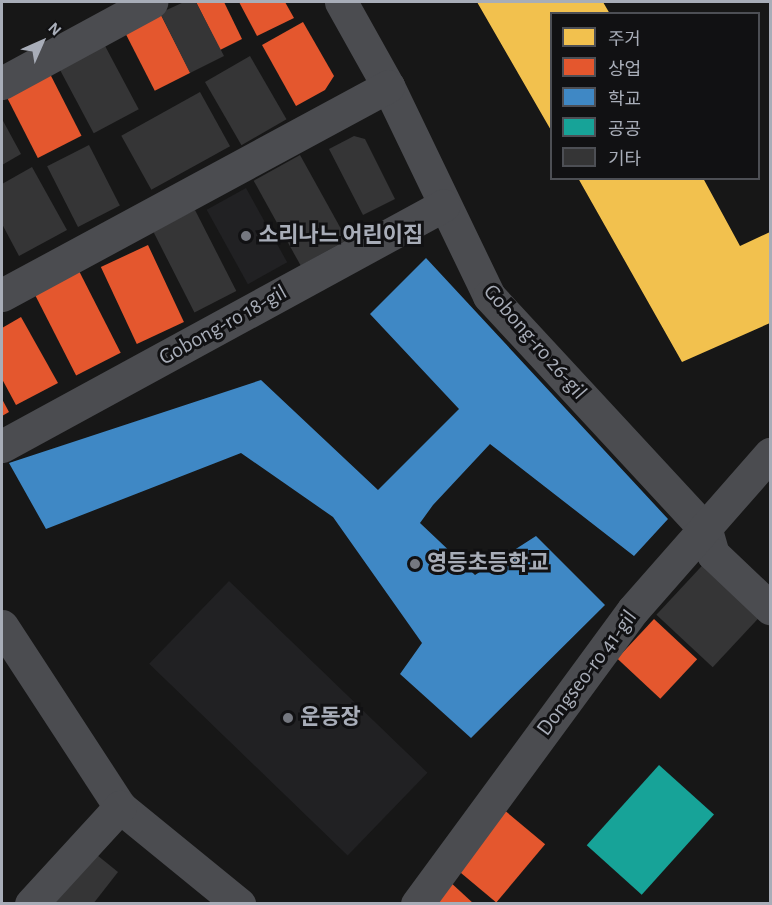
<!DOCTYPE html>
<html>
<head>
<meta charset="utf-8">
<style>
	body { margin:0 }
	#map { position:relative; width:772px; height:905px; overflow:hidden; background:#171717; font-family:"Alegreya Sans","Noto Sans KR",sans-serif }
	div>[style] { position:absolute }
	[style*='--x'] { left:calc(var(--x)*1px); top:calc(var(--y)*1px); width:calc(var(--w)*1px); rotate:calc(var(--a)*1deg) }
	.built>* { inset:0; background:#212123; transform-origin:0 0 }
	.homes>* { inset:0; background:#f2c14e }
	.shops>* { inset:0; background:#e4572e; transform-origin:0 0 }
	.schools>* { inset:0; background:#3f88c5 }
	.public>* { inset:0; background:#17a398; transform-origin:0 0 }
	.building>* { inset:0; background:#353536; transform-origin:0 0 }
	.minor>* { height:33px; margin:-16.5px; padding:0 16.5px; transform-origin:16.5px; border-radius:16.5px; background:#4b4c50 }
	.dots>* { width:16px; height:16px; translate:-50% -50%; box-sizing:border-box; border:3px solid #111113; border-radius:50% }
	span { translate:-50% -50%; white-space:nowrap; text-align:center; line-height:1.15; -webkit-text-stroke:6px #111113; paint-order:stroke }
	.poi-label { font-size:22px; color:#a8adb8; font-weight:700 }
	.left { translate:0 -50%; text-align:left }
	.street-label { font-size:22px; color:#a8adb8 }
	.frame { position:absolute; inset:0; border:3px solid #a8adb8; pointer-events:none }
	.legend { position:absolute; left:550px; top:12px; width:210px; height:168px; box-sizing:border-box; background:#111113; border:2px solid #4d4f55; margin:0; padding:8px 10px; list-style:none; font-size:18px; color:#a8adb8 }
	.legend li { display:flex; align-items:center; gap:12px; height:30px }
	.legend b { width:30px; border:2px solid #4d4f55 }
	.north { position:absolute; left:12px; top:12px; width:60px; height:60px; -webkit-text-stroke:4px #111113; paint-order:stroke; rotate:45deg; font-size:16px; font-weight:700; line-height:24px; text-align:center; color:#a8adb8 }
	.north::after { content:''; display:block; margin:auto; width:21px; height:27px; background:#a8adb8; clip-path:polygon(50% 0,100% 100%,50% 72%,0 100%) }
</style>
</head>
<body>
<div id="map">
	<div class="built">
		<div style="left:246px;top:188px;width:85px;height:45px;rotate:61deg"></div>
		<div style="left:229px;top:581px;width:276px;height:115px;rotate:44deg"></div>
	</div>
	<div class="homes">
		<div style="clip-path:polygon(477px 2px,603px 2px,610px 14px,552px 14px,552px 132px)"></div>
		<div style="clip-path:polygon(578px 178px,703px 178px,740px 246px,770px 232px,770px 323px,682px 362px)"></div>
	</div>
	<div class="shops">
		<div style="clip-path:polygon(196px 2px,224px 2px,242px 39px,220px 50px)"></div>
		<div style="clip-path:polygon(239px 2px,285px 2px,294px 18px,257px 36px)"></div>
		<div style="left:160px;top:13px;width:67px;height:40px;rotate:63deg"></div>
		<div style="clip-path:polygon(303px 22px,334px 76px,325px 90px,296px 106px,262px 45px)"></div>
		<div style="left:47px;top:68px;width:76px;height:49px;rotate:63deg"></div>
		<div style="left:148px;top:245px;width:85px;height:52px;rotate:65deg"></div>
		<div style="left:78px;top:269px;width:94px;height:50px;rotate:63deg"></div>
		<div style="clip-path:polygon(21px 317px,58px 383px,16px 405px,2px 379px,2px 328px)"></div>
		<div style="clip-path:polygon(2px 399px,9px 412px,2px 416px)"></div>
		<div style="left:654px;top:619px;width:59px;height:54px;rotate:43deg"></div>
		<div style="left:503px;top:809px;width:55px;height:76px;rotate:40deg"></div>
		<div style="clip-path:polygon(436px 869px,474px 904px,404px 904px)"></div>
	</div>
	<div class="schools">
		<div style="clip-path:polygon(426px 258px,668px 519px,634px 556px,490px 444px,433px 505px,420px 523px,475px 575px,536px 536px,605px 605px,471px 738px,400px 674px,422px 643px,333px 517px,241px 453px,46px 529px,9px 463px,261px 380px,378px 490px,459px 409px,370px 314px)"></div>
	</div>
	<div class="public">
		<div style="left:659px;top:765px;width:74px;height:108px;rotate:42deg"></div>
	</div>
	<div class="building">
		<div style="clip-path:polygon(184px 2px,196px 2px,224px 56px,190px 73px,160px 13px)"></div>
		<div style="left:104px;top:44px;width:74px;height:51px;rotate:62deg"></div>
		<div style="left:250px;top:56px;width:73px;height:52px;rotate:60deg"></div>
		<div style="left:200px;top:92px;width:62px;height:90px;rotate:61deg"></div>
		<div style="clip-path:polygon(2px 119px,21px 154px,2px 165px)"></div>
		<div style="clip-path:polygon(354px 136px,365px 139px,395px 199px,363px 215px,329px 149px)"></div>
		<div style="left:89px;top:145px;width:68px;height:47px;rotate:63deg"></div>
		<div style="left:300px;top:155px;width:97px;height:53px;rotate:61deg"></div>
		<div style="clip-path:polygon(32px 167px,67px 230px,19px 256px,2px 224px,2px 184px)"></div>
		<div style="left:195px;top:210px;width:91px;height:47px;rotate:63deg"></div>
		<div style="left:713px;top:554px;width:77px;height:83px;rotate:43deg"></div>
		<div style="clip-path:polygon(92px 851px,118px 872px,93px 904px,50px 904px)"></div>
	</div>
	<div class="minor">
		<div style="--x:341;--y:2;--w:96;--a:60.8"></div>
		<div style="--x:388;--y:86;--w:233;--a:64.3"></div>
		<div style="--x:489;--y:296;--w:319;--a:47.2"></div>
		<div style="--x:706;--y:530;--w:25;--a:74"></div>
		<div style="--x:713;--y:554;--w:79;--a:43.5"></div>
		<div style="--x:2;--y:83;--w:170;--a:-28.5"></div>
		<div style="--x:2;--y:295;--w:439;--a:-28.4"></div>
		<div style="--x:2;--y:446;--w:503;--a:-28.6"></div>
		<div style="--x:2;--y:626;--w:216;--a:56.9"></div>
		<div style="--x:120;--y:807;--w:154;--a:39.2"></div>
		<div style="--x:31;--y:904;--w:132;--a:-47.5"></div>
		<div style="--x:417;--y:904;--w:365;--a:-53.7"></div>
		<div style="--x:633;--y:610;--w:208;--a:-48.7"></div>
	</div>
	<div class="dots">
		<div style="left:246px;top:236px;background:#757880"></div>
		<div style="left:415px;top:564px;background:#757880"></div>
		<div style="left:288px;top:718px;background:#757880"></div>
	</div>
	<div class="poi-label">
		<span class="left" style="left:258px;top:236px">소리나느 어린이집</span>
		<span class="left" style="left:427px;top:564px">영등초등학교</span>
		<span class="left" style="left:300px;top:718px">운동장</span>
	</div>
	<div class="street-label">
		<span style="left:223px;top:325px;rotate:-29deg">Gobong-ro 18-gil</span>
		<span style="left:535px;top:342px;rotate:49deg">Gobong-ro 26-gil</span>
		<span style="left:587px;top:673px;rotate:-53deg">Dongseo-ro 41-gil</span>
	</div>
	<div class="frame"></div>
	<ul class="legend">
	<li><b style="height:16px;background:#f2c14e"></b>주거</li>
	<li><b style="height:16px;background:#e4572e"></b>상업</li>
	<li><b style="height:16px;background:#3f88c5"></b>학교</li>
	<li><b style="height:16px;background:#17a398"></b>공공</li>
	<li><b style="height:16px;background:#353536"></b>기타</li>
	</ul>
	<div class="north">N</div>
</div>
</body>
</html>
